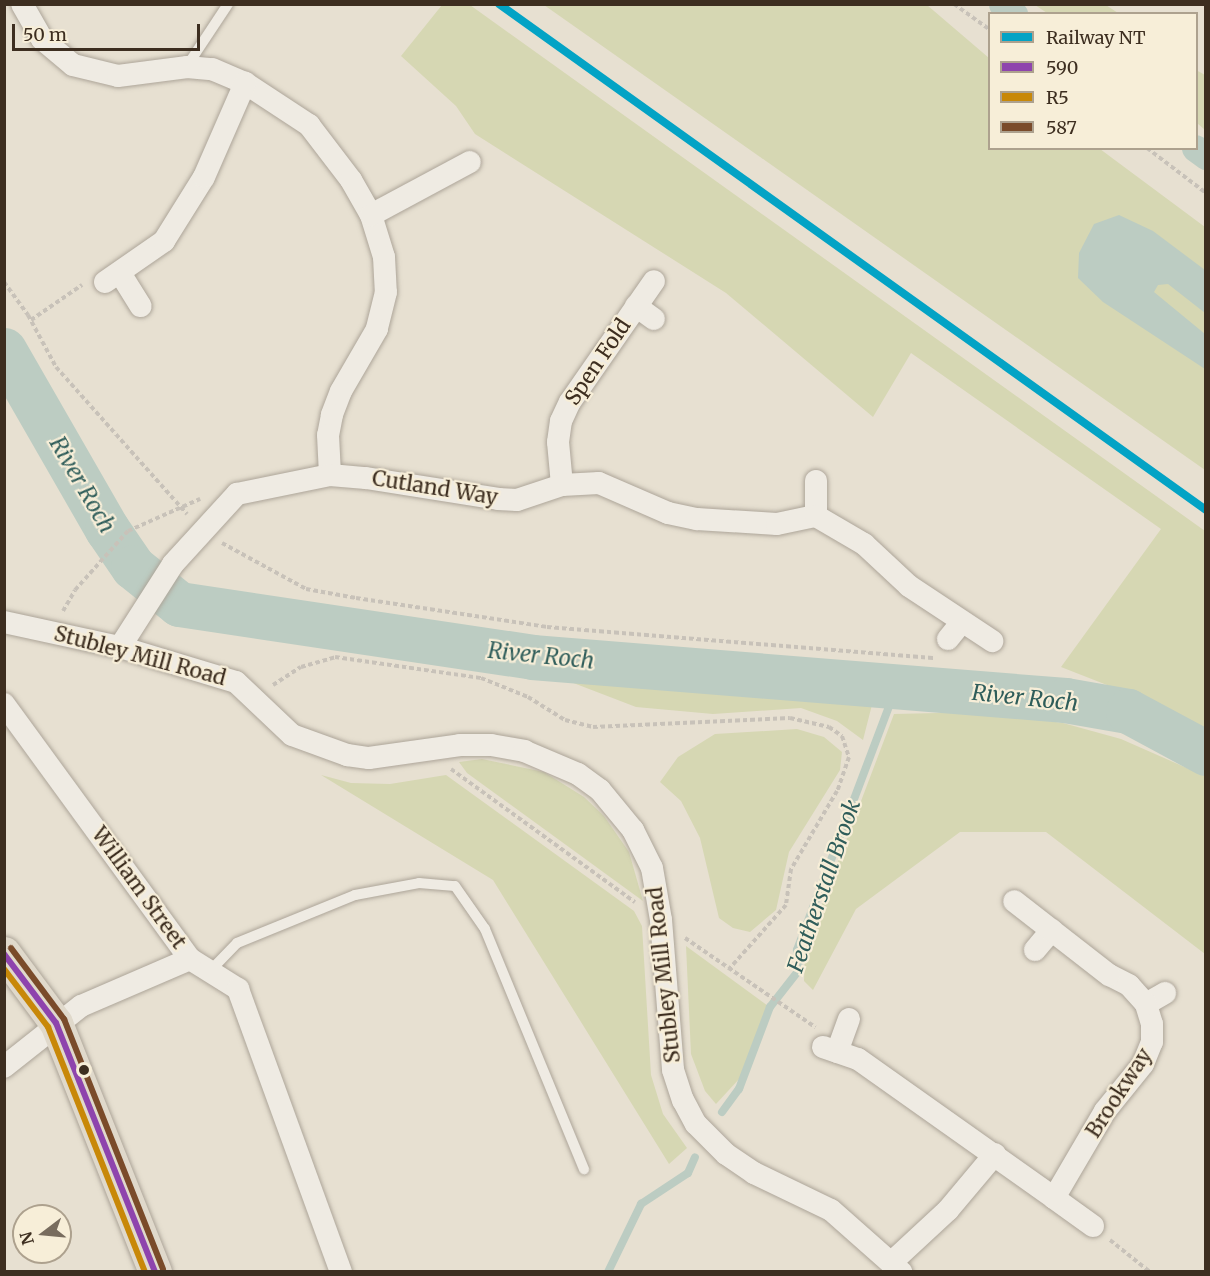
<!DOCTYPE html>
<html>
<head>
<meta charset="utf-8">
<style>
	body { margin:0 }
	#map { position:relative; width:1210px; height:1276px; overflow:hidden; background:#e7e0d1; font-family:Merriweather,serif }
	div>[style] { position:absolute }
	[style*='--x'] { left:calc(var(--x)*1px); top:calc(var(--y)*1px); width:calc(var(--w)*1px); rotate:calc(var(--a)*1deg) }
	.green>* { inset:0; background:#d6d7b3 }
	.water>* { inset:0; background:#bcccc2 }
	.stream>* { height:8px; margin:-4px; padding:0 4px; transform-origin:4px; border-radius:4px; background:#bcccc2 }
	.canal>* { height:27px; margin:-13.5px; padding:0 13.5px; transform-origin:13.5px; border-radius:13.5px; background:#bcccc2 }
	.river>* { height:45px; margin:-22.5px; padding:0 22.5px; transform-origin:22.5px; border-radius:22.5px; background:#bcccc2 }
	.path>* { height:4px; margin-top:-2px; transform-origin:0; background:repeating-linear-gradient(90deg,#c8c2b9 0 4.5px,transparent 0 7.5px) }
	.roads { filter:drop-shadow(0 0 2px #ada599) drop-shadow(0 0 2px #ada599) }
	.service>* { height:10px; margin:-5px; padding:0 5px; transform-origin:5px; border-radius:5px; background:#efebe3 }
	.minor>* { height:22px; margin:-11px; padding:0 11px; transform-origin:11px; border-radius:11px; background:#efebe3 }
	.trunk>* { height:33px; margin:-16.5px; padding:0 16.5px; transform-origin:16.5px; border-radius:16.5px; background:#e0d9cb }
	.bus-1>* { height:6px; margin:-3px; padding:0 3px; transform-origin:3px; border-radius:3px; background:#8e44ad }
	.bus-2>* { height:6px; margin:-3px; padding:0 3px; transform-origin:3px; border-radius:3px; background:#c88808 }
	.bus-3>* { height:6px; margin:-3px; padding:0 3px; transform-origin:3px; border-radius:3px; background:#7a4b2a }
	.rail-1>* { height:8px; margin:-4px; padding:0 4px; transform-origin:4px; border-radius:4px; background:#03a3c5 }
	.dots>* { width:16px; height:16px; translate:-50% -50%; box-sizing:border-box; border:3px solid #f7eed8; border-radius:50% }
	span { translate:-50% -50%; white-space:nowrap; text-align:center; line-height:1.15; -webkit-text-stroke:4.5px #f7eed8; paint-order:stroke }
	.street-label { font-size:21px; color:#3d2e20 }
	.water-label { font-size:22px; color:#2f5d5a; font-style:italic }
	.frame { position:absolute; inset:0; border:6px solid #3d2e20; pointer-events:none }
	.legend { position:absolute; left:988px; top:12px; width:210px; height:138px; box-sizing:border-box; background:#f7eed8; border:2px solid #ada18e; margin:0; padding:8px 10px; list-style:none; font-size:18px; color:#3d2e20 }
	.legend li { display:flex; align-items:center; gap:12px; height:30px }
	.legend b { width:30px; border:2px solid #ada18e }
	.north { position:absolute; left:12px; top:1204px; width:60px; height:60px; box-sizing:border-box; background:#f7eed8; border:2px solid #ada18e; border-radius:50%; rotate:254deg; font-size:16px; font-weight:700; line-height:24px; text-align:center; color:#3d2e20 }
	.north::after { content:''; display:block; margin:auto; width:21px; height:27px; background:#786c5e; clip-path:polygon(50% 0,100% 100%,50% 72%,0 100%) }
	.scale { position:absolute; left:12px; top:24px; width:188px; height:27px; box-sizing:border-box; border:3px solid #3d2e20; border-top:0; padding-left:8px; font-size:18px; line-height:21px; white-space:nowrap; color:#3d2e20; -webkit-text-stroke:4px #f7eed8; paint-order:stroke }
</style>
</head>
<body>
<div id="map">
	<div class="green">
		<div style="clip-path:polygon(442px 5px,470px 5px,1205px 531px,1205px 736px,1158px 705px,1061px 667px,1161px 529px,911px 353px,873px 417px,726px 293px,475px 134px,456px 106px,401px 56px)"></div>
		<div style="clip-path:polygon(544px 5px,927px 5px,989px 58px,990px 148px,1100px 149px,1205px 227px,1205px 470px)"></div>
		<div style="clip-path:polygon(1035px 5px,1106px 5px,1118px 13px,1047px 13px)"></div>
		<div style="clip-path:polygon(1196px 70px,1205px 75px,1205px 130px,1197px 123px)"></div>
		<div style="clip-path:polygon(566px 668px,875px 693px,863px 740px,837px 721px,801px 708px,713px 714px,636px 707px,563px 679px)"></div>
		<div style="clip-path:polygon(981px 712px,1063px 723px,1121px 739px,1205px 776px,1205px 954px,1046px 832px,960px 832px,856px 909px,813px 990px,804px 981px,805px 949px,894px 714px)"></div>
		<div style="clip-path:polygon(797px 729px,824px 737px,842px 752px,840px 770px,789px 852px,776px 910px,750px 932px,733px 928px,719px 918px,700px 838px,681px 801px,660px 782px,678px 757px,715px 734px)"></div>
		<div style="clip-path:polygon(482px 759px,544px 772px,584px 797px,604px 816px,629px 852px,643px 901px,467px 773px,459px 762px)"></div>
		<div style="clip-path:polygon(321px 775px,351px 783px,390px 784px,446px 775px,634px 911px,642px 926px,651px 1075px,663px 1114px,687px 1148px,669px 1164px,493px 880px)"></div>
		<div style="clip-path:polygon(686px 946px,768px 1006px,740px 1078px,716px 1104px,705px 1091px,691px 1054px)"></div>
	</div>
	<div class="water">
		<div style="clip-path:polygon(1119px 215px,1153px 231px,1205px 270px,1205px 313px,1168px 284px,1158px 285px,1154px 292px,1205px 334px,1205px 369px,1103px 302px,1078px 278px,1079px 253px,1094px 224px)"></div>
	</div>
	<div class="stream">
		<div style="--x:722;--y:1112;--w:29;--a:-54"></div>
		<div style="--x:739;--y:1089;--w:88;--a:-69.3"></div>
		<div style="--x:770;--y:1007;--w:47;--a:-51.9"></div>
		<div style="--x:799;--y:970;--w:20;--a:-96"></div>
		<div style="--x:797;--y:950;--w:282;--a:-69.3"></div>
		<div style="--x:608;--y:1272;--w:76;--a:-64.1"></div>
		<div style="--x:641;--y:1204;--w:56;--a:-33.4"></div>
		<div style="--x:688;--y:1173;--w:17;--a:-66"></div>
	</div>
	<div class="canal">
		<div style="--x:1002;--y:4;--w:16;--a:40"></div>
		<div style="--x:1195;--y:148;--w:14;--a:36"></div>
	</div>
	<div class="river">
		<div style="--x:4;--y:350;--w:207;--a:60.1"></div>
		<div style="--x:107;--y:529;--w:46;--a:55.6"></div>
		<div style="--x:133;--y:567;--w:59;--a:38.8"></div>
		<div style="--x:179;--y:604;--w:357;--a:8.5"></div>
		<div style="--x:532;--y:657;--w:535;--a:4.61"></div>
		<div style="--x:1065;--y:700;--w:64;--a:9.9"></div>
		<div style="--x:1128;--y:711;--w:89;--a:28.3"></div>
	</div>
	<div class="path">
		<div style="--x:954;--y:4;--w:44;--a:35.8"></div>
		<div style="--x:1147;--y:148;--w:74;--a:37.3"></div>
		<div style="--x:4;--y:282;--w:41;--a:54"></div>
		<div style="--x:28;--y:315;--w:59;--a:61.7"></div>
		<div style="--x:56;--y:367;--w:197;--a:48.3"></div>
		<div style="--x:31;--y:320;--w:62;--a:-34.5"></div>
		<div style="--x:222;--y:543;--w:96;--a:28.7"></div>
		<div style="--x:306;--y:589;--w:51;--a:10.2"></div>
		<div style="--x:356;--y:598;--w:193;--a:8.6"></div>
		<div style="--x:547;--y:627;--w:390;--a:4.6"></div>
		<div style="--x:63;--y:611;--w:24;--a:-60"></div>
		<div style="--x:75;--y:590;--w:79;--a:-48.1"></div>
		<div style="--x:128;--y:531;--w:79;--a:-24"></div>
		<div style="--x:273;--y:685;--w:33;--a:-33"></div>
		<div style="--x:301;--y:667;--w:35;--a:-16"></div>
		<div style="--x:335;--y:657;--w:148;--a:8.2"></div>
		<div style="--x:481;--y:678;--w:51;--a:22"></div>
		<div style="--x:528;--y:697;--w:44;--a:31.9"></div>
		<div style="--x:565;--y:720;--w:29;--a:14"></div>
		<div style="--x:593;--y:727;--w:197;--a:-2.6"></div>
		<div style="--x:790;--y:718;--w:40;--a:13"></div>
		<div style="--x:829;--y:727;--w:16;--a:35"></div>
		<div style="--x:842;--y:736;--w:22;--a:72"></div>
		<div style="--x:849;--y:757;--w:36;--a:109"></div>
		<div style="--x:837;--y:791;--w:91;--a:120.5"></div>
		<div style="--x:791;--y:869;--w:36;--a:98"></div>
		<div style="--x:786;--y:905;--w:86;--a:131.7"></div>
		<div style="--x:451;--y:769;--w:227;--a:35.9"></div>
		<div style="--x:685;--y:938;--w:158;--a:34.4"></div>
		<div style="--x:1110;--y:1240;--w:51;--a:38.7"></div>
	</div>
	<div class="roads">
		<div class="service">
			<div style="--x:187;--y:66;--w:74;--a:-56.5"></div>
			<div style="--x:210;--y:971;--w:39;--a:-46"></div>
			<div style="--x:237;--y:943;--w:127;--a:-22.1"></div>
			<div style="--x:355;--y:895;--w:65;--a:-10.6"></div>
			<div style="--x:419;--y:883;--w:36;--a:5"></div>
			<div style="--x:455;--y:886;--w:52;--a:55.1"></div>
			<div style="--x:485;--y:929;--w:260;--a:67.6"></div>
		</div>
		<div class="minor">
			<div style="--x:22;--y:4;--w:40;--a:60.3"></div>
			<div style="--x:42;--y:39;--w:40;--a:40"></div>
			<div style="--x:73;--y:65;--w:46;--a:13.7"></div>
			<div style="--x:118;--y:76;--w:70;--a:-7.4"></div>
			<div style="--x:187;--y:67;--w:25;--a:5"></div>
			<div style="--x:212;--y:69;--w:36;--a:23"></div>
			<div style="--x:245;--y:83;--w:77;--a:33.3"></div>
			<div style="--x:309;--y:125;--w:69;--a:52.6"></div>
			<div style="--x:351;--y:180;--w:40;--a:60.3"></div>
			<div style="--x:371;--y:215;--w:44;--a:72.8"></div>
			<div style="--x:384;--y:257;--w:35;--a:87"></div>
			<div style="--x:386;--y:292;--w:38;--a:104"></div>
			<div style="--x:377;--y:329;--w:72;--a:120.1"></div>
			<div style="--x:341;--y:391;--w:26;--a:111"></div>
			<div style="--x:332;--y:415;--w:20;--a:101"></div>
			<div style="--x:328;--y:435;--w:40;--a:87.1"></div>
			<div style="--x:371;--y:215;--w:112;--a:-28.2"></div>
			<div style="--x:120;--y:273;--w:39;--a:58"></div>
			<div style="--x:105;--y:282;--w:72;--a:-34.8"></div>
			<div style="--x:164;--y:241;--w:75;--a:-58"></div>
			<div style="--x:204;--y:177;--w:103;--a:-66.4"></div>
			<div style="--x:636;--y:306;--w:22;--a:36"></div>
			<div style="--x:562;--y:485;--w:43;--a:-95.3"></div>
			<div style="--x:558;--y:442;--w:21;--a:-82"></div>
			<div style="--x:561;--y:421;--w:21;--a:-65"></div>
			<div style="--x:570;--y:402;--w:147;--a:-55.2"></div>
			<div style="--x:816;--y:516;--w:35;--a:-90"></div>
			<div style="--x:4;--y:622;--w:119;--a:12.2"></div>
			<div style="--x:120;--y:647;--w:121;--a:16.8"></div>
			<div style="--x:236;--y:682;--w:77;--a:43.4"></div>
			<div style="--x:292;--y:735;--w:59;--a:20"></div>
			<div style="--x:347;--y:755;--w:22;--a:8"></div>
			<div style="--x:369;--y:758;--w:92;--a:-8.1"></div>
			<div style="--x:460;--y:745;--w:31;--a:0"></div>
			<div style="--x:491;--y:745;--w:34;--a:10"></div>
			<div style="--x:524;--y:751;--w:59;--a:23.1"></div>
			<div style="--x:578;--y:774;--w:27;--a:36"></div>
			<div style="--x:600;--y:790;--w:52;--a:50.5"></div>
			<div style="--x:633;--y:830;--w:42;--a:63.4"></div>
			<div style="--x:652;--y:868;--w:53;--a:80.2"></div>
			<div style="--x:661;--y:920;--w:150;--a:85.4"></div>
			<div style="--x:673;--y:1070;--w:32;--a:72"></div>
			<div style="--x:683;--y:1100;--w:27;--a:62"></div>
			<div style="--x:696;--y:1124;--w:42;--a:45"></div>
			<div style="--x:726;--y:1154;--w:34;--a:34"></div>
			<div style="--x:754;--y:1173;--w:85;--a:25.7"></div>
			<div style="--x:831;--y:1210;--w:94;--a:41.5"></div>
			<div style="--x:948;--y:639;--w:21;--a:-51"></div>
			<div style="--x:120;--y:647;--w:98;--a:-57.4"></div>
			<div style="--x:173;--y:564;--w:95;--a:-47.6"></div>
			<div style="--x:237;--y:494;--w:95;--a:-11.5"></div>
			<div style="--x:330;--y:475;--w:36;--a:5"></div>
			<div style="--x:366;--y:478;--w:134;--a:9"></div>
			<div style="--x:498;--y:499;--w:19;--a:3"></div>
			<div style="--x:517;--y:500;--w:47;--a:-18.4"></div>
			<div style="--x:562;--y:485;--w:37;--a:-3"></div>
			<div style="--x:599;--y:483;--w:75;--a:23.5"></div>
			<div style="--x:668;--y:513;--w:30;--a:12"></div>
			<div style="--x:697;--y:519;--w:80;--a:3.6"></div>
			<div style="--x:777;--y:524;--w:40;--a:-12"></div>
			<div style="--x:816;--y:516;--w:56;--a:30.3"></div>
			<div style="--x:864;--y:544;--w:62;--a:43"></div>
			<div style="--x:909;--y:586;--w:100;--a:33.5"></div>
			<div style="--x:4;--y:704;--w:316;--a:53.9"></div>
			<div style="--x:190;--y:959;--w:57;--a:32"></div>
			<div style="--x:238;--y:989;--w:301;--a:70"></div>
			<div style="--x:1035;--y:950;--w:26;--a:-50"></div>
			<div style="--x:1146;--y:1004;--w:22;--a:-30"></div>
			<div style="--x:823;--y:1047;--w:37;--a:19"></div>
			<div style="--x:858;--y:1059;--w:240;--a:35.3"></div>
			<div style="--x:1054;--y:1198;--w:101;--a:-59.6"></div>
			<div style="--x:1105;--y:1111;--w:60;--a:-51"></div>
			<div style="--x:1143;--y:1064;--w:24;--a:-68"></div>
			<div style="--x:1152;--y:1042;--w:18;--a:-90"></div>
			<div style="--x:1152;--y:1024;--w:21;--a:-107"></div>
			<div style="--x:1146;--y:1004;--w:25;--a:-132"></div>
			<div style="--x:1129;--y:985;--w:22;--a:-153"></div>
			<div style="--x:1109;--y:975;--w:120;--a:-142.1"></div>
			<div style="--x:837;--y:1052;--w:35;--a:-70"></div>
			<div style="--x:4;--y:1067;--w:98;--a:-38.4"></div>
			<div style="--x:81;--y:1006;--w:119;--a:-23.3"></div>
			<div style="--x:1054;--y:1198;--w:48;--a:35.7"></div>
			<div style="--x:893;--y:1261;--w:75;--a:-42.8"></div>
			<div style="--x:948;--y:1210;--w:73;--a:-50"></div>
		</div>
		<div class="trunk">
			<div style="--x:4;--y:953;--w:87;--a:53.4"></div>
			<div style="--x:56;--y:1023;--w:268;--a:68.3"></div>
		</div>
	</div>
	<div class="bus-1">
		<div style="--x:4;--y:954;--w:86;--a:53"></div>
		<div style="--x:56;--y:1023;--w:268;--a:68.3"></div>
	</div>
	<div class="bus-2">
		<div style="--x:4;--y:969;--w:73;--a:52.8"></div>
		<div style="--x:48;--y:1027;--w:264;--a:68.4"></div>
	</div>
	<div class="bus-3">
		<div style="--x:11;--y:948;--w:89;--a:53.3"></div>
		<div style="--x:64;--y:1019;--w:269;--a:68.4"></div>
	</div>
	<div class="rail-1">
		<div style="--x:499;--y:4;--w:869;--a:35.59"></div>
	</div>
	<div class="dots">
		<div style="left:84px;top:1070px;background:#3d2e20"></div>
	</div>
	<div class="street-label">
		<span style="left:598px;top:362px;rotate:-56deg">Spen Fold</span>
		<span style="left:435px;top:488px;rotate:9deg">Cutland Way</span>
		<span style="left:140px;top:656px;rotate:15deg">Stubley Mill Road</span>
		<span style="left:139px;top:888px;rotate:54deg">William Street</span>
		<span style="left:664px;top:975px;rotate:-96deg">Stubley Mill Road</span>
		<span style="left:1119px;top:1093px;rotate:-57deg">Brookway</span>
	</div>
	<div class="water-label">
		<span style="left:82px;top:485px;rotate:60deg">River Roch</span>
		<span style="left:541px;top:656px;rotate:6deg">River Roch</span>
		<span style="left:1025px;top:698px;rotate:6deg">River Roch</span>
		<span style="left:824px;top:886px;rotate:-71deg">Featherstall Brook</span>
	</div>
	<div class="frame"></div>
	<ul class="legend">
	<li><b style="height:8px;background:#03a3c5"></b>Railway NT</li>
	<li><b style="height:8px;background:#8e44ad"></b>590</li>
	<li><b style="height:8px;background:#c88808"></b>R5</li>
	<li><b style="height:8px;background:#7a4b2a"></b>587</li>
	</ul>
	<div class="north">N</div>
	<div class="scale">50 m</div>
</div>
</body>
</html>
